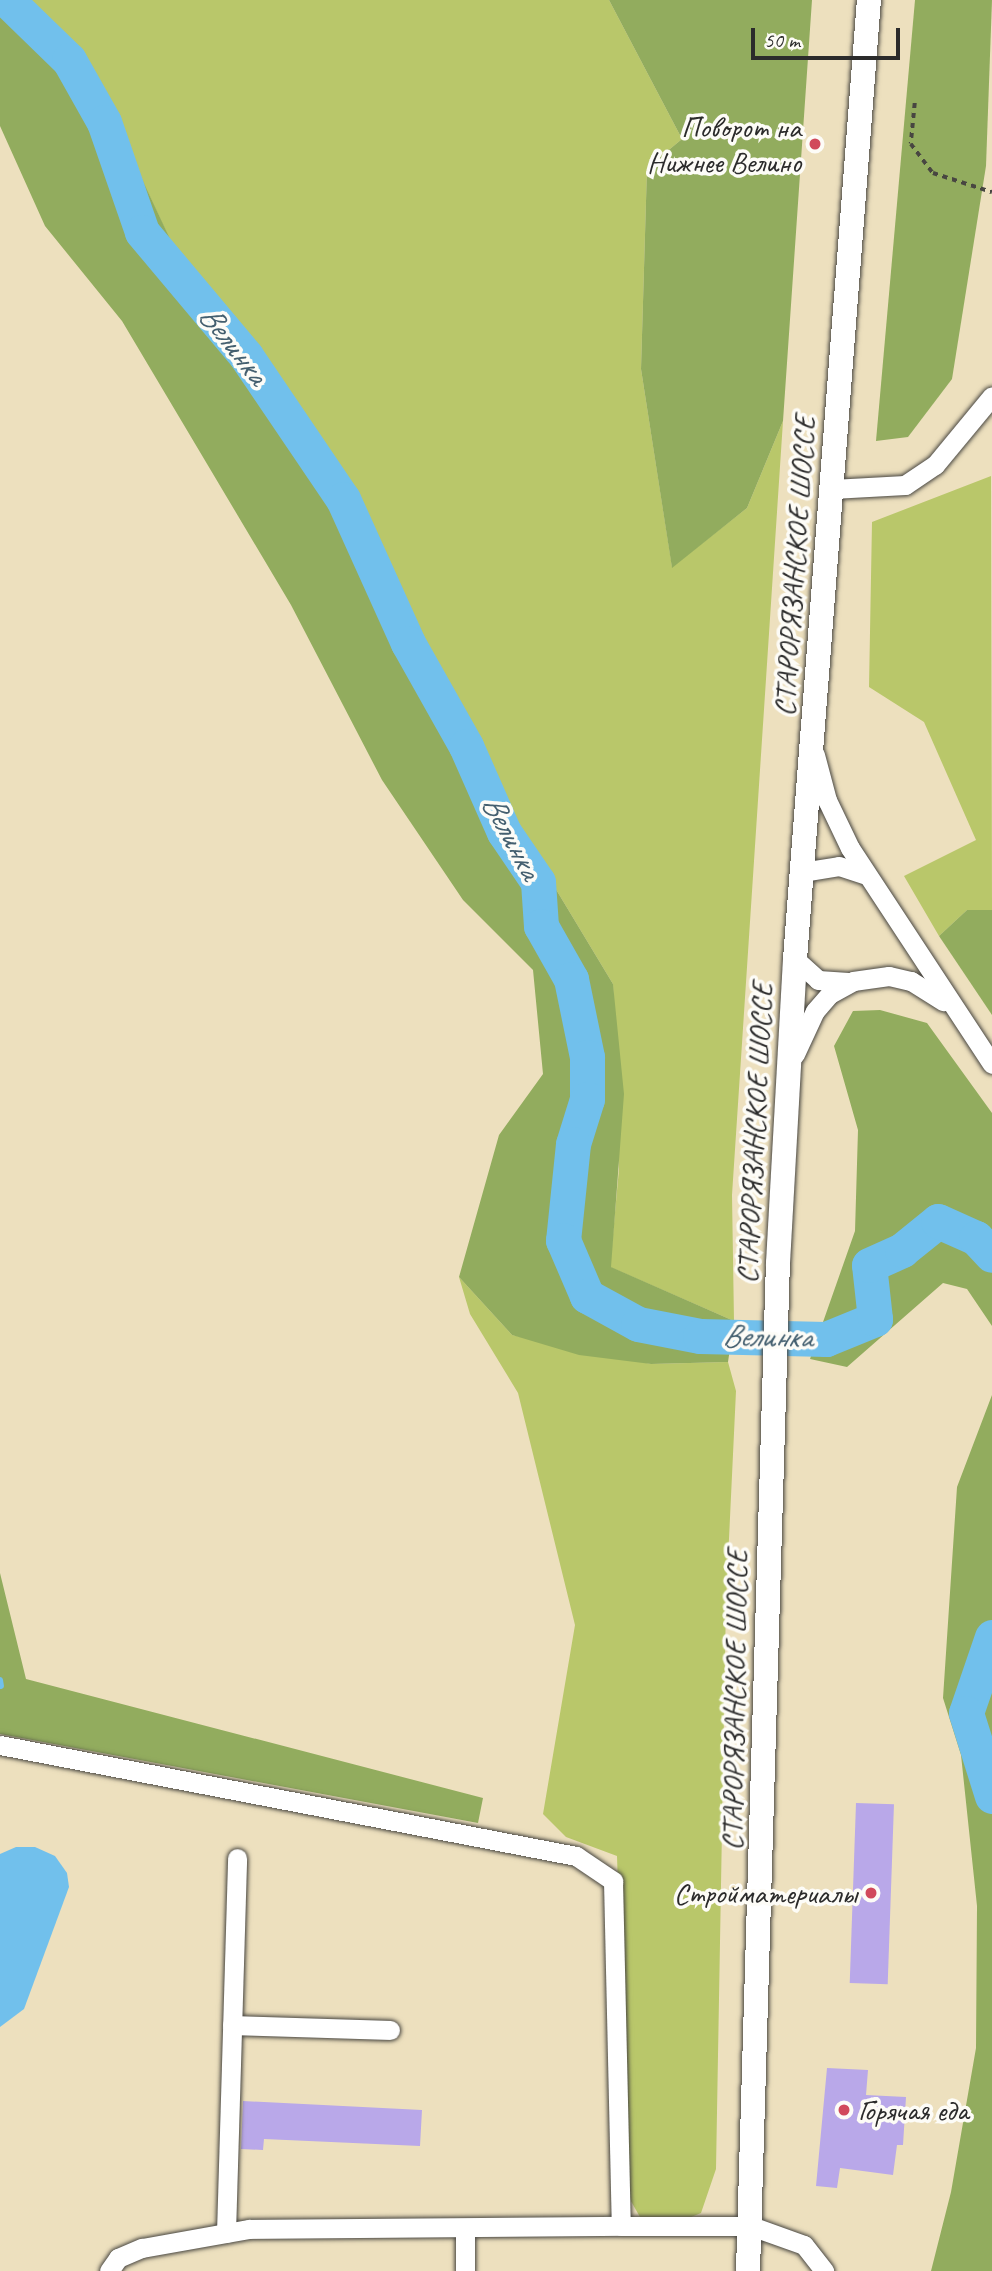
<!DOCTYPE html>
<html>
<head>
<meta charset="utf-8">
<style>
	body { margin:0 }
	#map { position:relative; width:992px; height:2271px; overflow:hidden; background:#ede0be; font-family:Caveat,sans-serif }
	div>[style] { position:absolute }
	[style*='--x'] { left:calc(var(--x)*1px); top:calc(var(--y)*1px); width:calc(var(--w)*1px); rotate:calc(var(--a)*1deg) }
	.green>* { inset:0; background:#b9c76a }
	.forest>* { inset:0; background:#92ac5e }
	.water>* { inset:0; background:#71c0ec }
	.stream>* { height:6px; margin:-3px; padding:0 3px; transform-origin:3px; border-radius:3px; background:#71c0ec }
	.river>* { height:35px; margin:-17.5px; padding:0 17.5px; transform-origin:17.5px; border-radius:17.5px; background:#71c0ec }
	.building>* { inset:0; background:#b9a8e9; transform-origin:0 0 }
	.path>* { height:3.5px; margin-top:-1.75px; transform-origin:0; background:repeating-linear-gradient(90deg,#484641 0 5px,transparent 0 10px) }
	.roads { filter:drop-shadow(0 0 2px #484641) drop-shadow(0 0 2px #484641) }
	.minor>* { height:19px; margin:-9.5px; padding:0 9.5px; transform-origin:9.5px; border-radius:9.5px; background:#fff }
	.major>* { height:24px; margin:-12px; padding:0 12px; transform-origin:12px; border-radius:12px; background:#fff }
	.dots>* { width:19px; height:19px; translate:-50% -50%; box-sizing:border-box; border:4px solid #fdfcf7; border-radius:50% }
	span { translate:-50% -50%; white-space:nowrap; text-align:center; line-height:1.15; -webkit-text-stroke:7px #fdfcf7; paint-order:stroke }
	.poi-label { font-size:30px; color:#2b2b2b }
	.right { translate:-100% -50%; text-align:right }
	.left { translate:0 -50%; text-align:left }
	.street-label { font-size:30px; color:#2b2b2b }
	.water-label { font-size:32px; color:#445f6f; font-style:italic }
	.scale { position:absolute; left:751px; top:28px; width:149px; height:32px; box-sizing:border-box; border:4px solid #2b2b2b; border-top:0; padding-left:9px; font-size:21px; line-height:24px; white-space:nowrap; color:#2b2b2b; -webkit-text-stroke:5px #fdfcf7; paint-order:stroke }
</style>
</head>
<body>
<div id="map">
	<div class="green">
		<div style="clip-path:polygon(26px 0,609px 0,682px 139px,647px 168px,641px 369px,672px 567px,747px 508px,783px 421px,732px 1195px,734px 1321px,610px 1267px,619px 1169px,613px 984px,507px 808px,327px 457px,171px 242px,98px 85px)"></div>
		<div style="clip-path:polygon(991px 476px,992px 910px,967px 910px,939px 936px,904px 876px,976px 840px,924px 722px,869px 687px,872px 522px)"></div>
		<div style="clip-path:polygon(459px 1277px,512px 1335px,651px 1364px,728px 1362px,736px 1391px,726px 1602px,716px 2169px,701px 2213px,684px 2220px,644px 2224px,628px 2196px,617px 1856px,566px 1837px,543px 1814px,575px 1625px,518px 1393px,470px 1314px)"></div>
	</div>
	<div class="forest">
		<div style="clip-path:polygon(0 0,26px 0,98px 85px,171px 241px,327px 457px,507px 808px,613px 984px,624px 1094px,611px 1267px,734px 1321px,728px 1362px,651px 1364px,579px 1355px,512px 1335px,459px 1277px,499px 1135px,543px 1074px,533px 970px,463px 900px,382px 780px,291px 605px,122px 321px,45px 226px,0 126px)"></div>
		<div style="clip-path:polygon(609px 0,812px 0,783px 421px,747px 508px,672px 568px,641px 369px,647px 168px,682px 139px)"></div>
		<div style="clip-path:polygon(915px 0,992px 0,986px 166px,952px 379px,908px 437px,876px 441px)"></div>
		<div style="clip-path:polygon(967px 910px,992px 910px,992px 1015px,939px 936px)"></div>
		<div style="clip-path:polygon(880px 1010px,927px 1023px,992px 1113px,992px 1326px,967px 1289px,943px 1283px,847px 1367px,810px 1359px,855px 1231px,858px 1130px,834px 1046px,853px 1011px)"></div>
		<div style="clip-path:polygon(992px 1395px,992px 2271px,931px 2271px,951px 2192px,976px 2048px,977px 1906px,961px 1755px,943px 1698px,957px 1487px)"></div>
		<div style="clip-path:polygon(0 1573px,26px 1679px,483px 1798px,478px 1823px,0 1734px)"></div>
	</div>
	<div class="water">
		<div style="clip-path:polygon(16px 1847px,35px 1847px,55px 1856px,67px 1873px,69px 1887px,24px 2009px,0 2027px,0 1854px)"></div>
	</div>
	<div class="stream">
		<div style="--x:0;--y:1680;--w:6;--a:81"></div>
	</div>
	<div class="river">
		<div style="--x:7;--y:0;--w:86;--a:44.1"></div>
		<div style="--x:69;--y:60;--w:71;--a:60.6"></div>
		<div style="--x:104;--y:122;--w:116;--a:70.9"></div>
		<div style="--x:142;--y:232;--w:162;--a:50"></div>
		<div style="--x:246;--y:356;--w:173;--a:55.9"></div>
		<div style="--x:343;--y:499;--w:158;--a:65.7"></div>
		<div style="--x:408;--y:643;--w:118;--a:60.6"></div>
		<div style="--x:466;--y:746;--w:94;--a:66.2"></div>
		<div style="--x:504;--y:832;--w:60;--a:55.8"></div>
		<div style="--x:538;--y:882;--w:44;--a:86.1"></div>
		<div style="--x:541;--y:926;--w:61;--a:60.5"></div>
		<div style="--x:571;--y:979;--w:80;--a:78.4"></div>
		<div style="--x:587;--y:1057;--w:42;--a:90"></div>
		<div style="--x:587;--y:1099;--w:47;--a:107.3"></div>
		<div style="--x:573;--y:1144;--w:97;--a:95.9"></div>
		<div style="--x:563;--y:1240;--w:61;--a:66.8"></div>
		<div style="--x:587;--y:1296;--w:58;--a:28.8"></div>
		<div style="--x:638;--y:1324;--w:63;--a:11"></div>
		<div style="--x:700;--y:1336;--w:126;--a:1.4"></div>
		<div style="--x:826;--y:1339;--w:53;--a:-22.2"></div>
		<div style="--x:875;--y:1319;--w:54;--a:-96.3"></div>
		<div style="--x:869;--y:1265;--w:36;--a:-24"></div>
		<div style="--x:902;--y:1250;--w:46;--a:-38.9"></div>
		<div style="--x:938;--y:1221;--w:42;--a:24.1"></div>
		<div style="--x:976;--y:1238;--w:23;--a:47"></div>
		<div style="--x:992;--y:1637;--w:80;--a:108.9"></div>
		<div style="--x:966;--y:1713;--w:87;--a:72.6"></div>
	</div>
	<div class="building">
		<div style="left:856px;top:1803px;width:38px;height:180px;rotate:2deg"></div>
		<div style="clip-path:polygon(827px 2068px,868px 2070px,866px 2095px,906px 2097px,903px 2145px,897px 2145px,893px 2175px,840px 2168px,837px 2188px,816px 2186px)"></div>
		<div style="clip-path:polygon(243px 2101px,422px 2110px,420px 2146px,264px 2139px,263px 2150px,241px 2149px)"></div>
	</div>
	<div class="path">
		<div style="--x:915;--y:103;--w:41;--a:95.6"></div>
		<div style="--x:911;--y:144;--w:36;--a:53"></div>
		<div style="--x:933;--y:173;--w:62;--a:17.9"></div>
	</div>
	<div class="roads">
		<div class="minor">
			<div style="--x:832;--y:489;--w:73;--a:-3.1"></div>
			<div style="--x:905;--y:485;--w:36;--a:-34"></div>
			<div style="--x:935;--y:465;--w:89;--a:-50.4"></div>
			<div style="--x:815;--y:755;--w:47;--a:75.1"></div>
			<div style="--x:827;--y:800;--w:53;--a:64.4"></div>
			<div style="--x:850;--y:848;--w:258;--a:56.7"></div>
			<div style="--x:802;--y:872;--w:37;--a:-9"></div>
			<div style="--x:839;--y:866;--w:28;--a:18"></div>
			<div style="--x:795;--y:959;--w:31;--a:42"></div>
			<div style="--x:818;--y:980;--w:30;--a:4"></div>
			<div style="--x:795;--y:1054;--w:47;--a:-65.1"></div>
			<div style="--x:815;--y:1011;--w:23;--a:-49"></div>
			<div style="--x:830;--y:994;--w:26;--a:-29"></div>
			<div style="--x:853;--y:981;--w:36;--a:-8"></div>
			<div style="--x:889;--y:976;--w:23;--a:13"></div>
			<div style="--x:911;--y:981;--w:38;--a:32"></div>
			<div style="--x:0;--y:1745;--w:587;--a:10.91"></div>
			<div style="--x:576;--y:1856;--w:45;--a:34"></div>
			<div style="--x:613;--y:1881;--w:345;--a:88.7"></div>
			<div style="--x:621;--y:2226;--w:130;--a:0"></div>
			<div style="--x:751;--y:2226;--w:56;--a:19.7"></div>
			<div style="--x:804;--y:2245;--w:33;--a:52"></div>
			<div style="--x:232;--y:2025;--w:158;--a:1.8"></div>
			<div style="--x:226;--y:2233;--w:375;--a:-88.3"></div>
			<div style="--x:109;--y:2271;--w:16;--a:-55"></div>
			<div style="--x:118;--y:2258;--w:26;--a:-23"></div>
			<div style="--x:142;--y:2248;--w:109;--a:-10.1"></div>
			<div style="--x:249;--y:2229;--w:372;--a:-0.5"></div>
			<div style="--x:465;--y:2271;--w:43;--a:-90"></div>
		</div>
		<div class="major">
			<div style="--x:748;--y:2271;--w:1008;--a:-88.3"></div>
			<div style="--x:778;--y:1263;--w:304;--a:-86.8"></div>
			<div style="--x:795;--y:959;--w:962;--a:-85.59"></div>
		</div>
	</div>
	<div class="dots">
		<div style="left:815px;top:144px;background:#d1495b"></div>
		<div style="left:871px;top:1893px;background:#d1495b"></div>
		<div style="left:844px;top:2110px;background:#d1495b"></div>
	</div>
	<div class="poi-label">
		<span class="right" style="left:801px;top:144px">Поворот на<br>Нижнее Велино</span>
		<span class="right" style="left:857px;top:1893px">Стройматериалы</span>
		<span class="left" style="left:858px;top:2110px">Горячая еда</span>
	</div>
	<div class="street-label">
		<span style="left:794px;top:566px;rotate:-86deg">СТАРОРЯЗАНСКОЕ ШОССЕ</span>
		<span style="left:754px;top:1133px;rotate:-87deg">СТАРОРЯЗАНСКОЕ ШОССЕ</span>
		<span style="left:734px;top:1700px;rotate:-89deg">СТАРОРЯЗАНСКОЕ ШОССЕ</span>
	</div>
	<div class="water-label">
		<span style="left:233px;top:345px;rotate:52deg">Велинка</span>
		<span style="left:511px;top:837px;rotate:62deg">Велинка</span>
		<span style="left:767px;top:1337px;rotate:1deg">Велинка</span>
	</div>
	<div class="scale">50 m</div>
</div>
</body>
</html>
